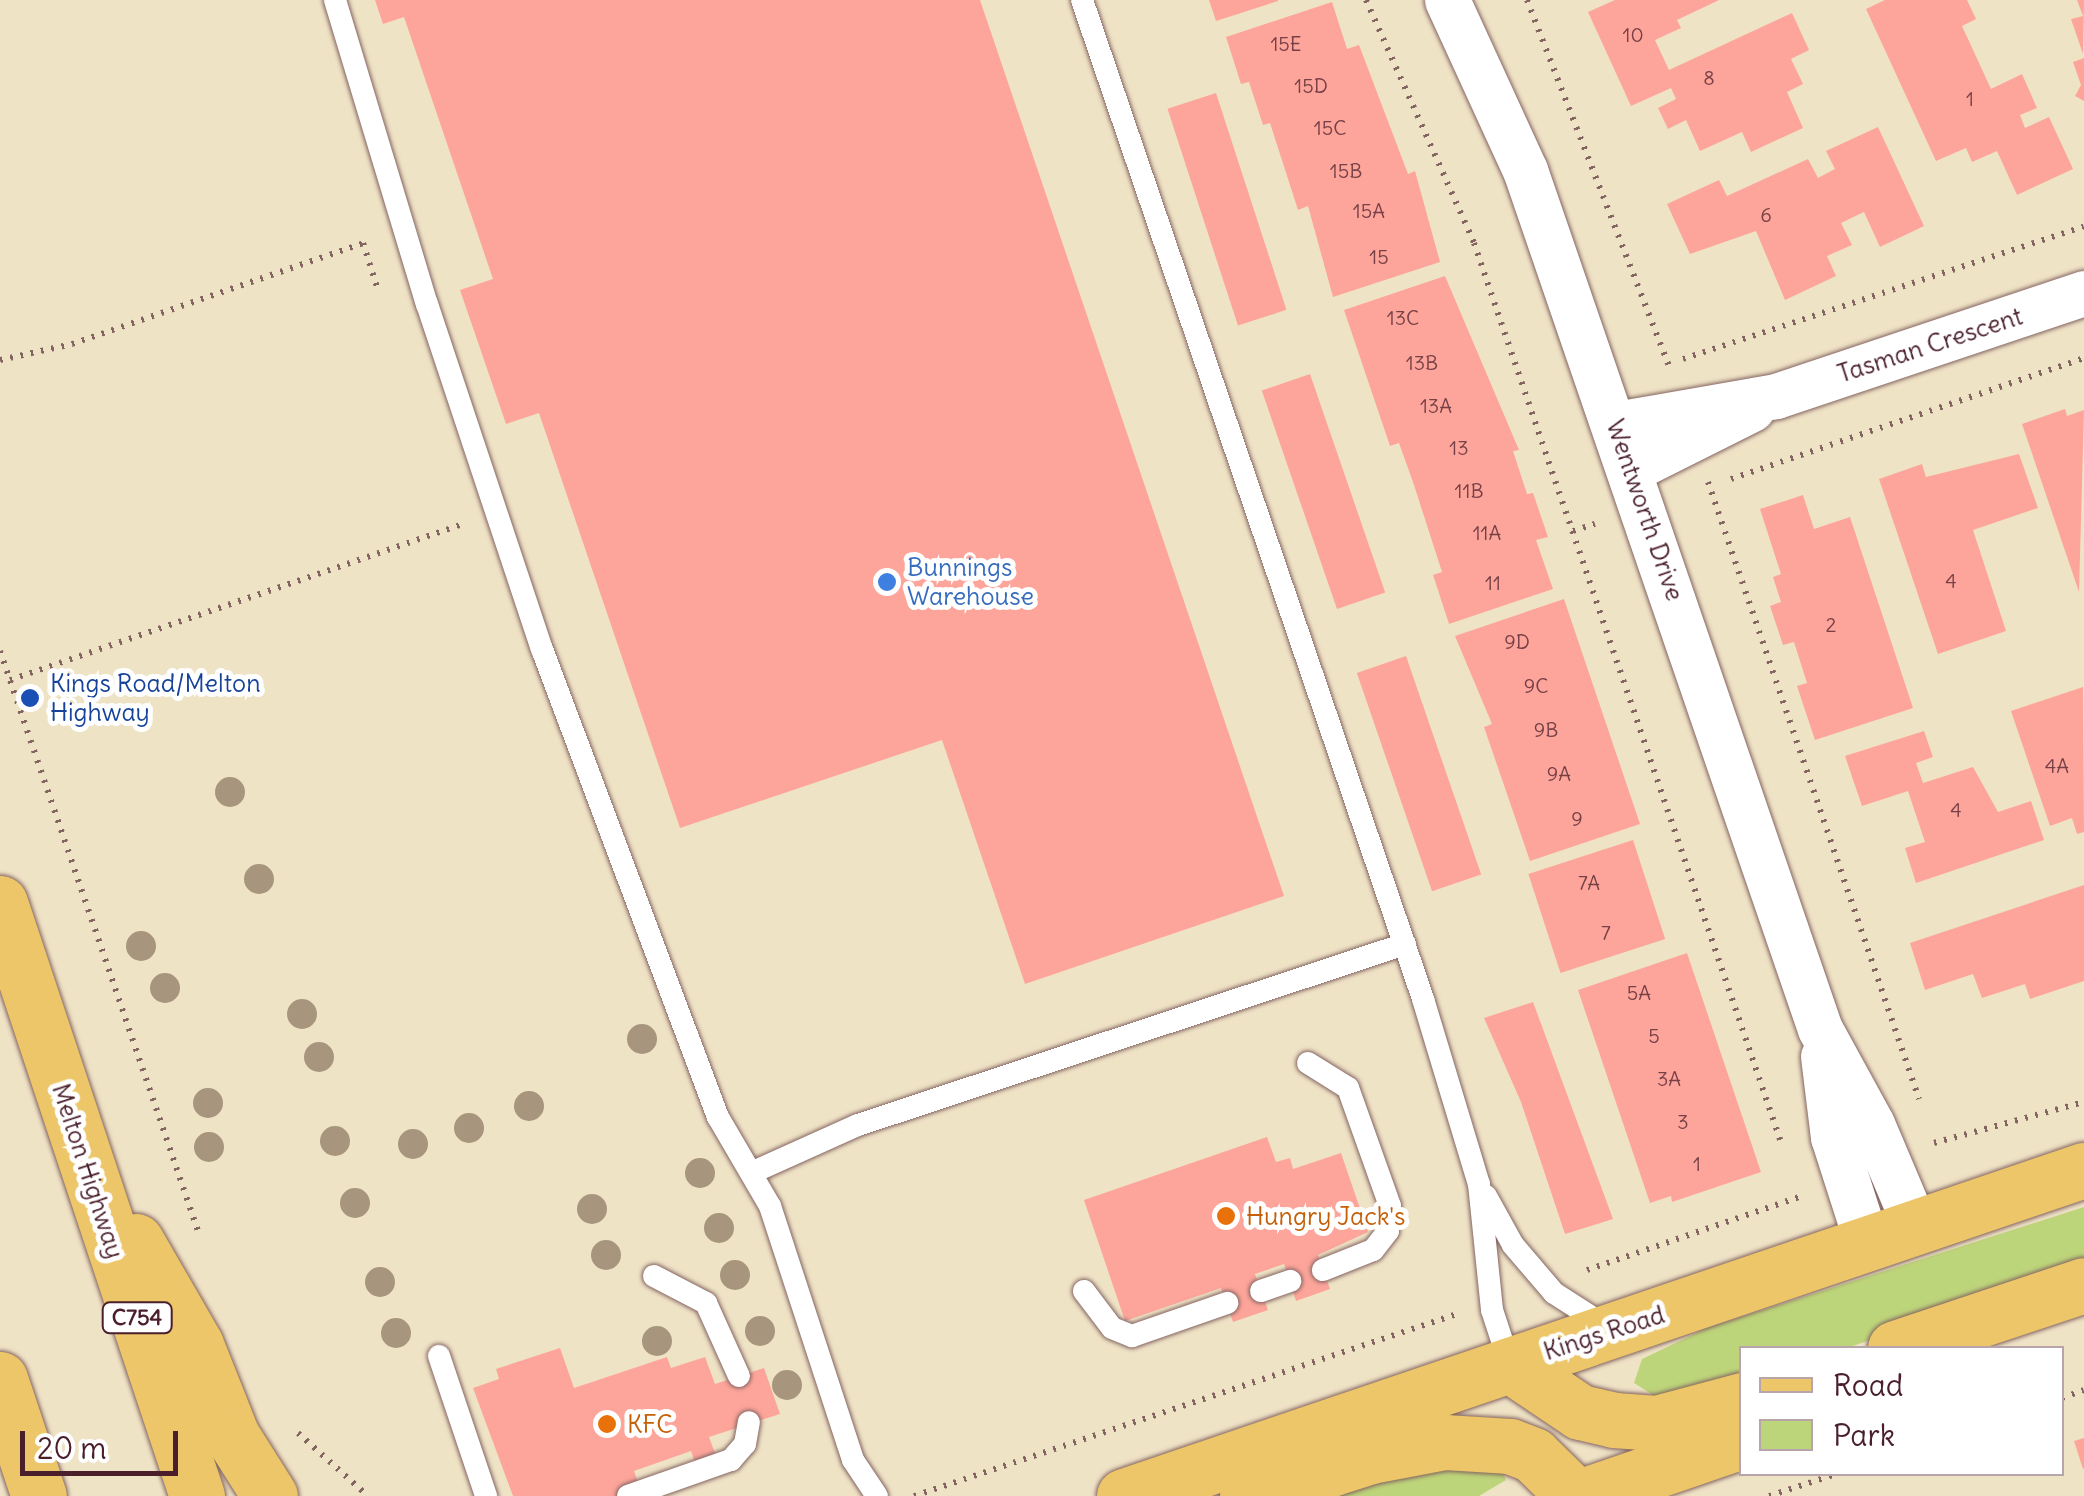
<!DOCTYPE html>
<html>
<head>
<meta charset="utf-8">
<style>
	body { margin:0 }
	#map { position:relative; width:2084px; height:1496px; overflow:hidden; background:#efe3c6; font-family:Delius,sans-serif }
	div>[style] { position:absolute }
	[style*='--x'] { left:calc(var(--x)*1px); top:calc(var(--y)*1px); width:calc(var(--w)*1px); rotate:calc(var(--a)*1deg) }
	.green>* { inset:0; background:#bdd57a }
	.building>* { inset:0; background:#fda59a; transform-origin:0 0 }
	.path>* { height:6px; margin-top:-3px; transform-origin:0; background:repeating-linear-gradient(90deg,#846461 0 2.5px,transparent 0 10.5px) }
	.roads { filter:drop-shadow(0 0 2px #846461) drop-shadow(0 0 2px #846461) }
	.service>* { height:22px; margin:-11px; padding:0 11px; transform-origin:11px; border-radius:11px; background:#fff }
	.minor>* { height:45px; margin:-22.5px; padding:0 22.5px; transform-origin:22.5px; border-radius:22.5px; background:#fff }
	.primary>* { height:55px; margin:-27.5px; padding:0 27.5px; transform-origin:27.5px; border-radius:27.5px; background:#ecc669 }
	.trunk>* { height:55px; margin:-27.5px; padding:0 27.5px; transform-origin:27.5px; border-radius:27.5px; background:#ecc669 }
	.trees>* { width:30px; height:30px; margin:-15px; border-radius:50%; background:#a7957e }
	.dots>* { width:28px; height:28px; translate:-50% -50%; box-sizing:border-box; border:5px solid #fff; border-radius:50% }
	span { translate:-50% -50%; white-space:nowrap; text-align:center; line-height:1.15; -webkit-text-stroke:10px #fff; paint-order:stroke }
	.number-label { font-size:20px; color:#774047 }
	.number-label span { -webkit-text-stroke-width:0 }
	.shield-label span { padding:2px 8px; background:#fff; border:2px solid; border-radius:8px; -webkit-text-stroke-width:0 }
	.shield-label { font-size:22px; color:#4a1f2b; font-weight:700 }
	.street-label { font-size:25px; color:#4a1f2b }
	.shop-label { font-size:25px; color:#366cbe }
	.left { translate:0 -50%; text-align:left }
	.transit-label { font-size:25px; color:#164399 }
	.food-label { font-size:25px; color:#c56008 }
	.legend { position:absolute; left:1739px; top:1346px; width:325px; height:130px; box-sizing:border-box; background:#fff; border:2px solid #b7a5aa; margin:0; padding:12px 18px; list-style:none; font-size:30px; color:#4a1f2b }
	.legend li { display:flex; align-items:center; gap:20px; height:50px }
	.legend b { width:50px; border:2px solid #b7a5aa }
	.scale { position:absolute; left:20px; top:1431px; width:158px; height:45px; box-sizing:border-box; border:5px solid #4a1f2b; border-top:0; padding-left:12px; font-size:30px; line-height:35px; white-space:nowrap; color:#4a1f2b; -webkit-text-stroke:8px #fff; paint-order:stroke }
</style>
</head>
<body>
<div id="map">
	<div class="green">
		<div style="clip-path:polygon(2084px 1207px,2084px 1266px,1847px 1348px,1742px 1348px,1741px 1382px,1656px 1397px,1634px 1383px,1642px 1359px,1707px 1328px)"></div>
		<div style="clip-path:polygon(1410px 1465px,1502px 1471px,1506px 1480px,1479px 1496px,1297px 1496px)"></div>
	</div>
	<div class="building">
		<div style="clip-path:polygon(375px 0,980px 0,1284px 896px,1025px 984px,942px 740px,680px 828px,539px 413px,506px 424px,460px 290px,493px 279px,404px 17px,383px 24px)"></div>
		<div style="clip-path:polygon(1209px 0,1278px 0,1278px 1px,1216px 21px)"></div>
		<div style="clip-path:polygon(1615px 0,1719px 0,1677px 20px,1681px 28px,1655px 40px,1669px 70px,1792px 13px,1809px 50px,1791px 59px,1803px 84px,1787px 92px,1803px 128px,1751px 152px,1742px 132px,1700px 151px,1686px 120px,1668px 129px,1658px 108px,1676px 99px,1671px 88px,1631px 106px,1588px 12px)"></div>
		<div style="clip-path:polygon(1885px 0,1967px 0,1976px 19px,1962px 26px,1991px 89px,2022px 74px,2037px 108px,2020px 115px,2025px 128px,2049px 117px,2073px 169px,2017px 195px,1997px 151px,1972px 162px,1966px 148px,1936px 161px,1866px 9px)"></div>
		<div style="clip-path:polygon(2077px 0,2084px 0,2083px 54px,2071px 19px,2083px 16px)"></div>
		<div style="clip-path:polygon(1332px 2px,1347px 49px,1359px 45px,1408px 174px,1415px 171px,1440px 262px,1333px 297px,1308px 206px,1298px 210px,1270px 123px,1263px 125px,1249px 82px,1241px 84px,1226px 37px)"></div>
		<div style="clip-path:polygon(2084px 58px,2084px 101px,2075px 96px,2081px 85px,2073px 62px)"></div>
		<div style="left:1216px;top:93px;width:228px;height:51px;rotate:72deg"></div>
		<div style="clip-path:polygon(1878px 127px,1924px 226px,1880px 247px,1864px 212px,1841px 223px,1852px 245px,1827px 256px,1836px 276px,1785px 300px,1756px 231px,1690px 254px,1667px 204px,1719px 180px,1727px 196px,1808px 159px,1818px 178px,1835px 169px,1826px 151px)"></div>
		<div style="clip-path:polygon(1445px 276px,1519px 450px,1513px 451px,1527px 494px,1533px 493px,1548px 537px,1536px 540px,1553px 589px,1449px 624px,1433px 575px,1442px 572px,1414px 485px,1399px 443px,1390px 446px,1344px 310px)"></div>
		<div style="left:1310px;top:374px;width:231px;height:51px;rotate:71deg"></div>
		<div style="clip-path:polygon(2065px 409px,2067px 416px,2084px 410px,2079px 592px,2022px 424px)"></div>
		<div style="clip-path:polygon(2019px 454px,2038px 508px,1973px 530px,2006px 631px,1938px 654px,1879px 479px,1922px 464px,1926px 477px)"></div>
		<div style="clip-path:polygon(1803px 495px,1814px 529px,1850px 517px,1913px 708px,1815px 740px,1797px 686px,1807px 683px,1794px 642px,1783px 645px,1770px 606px,1781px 602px,1773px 577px,1781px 574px,1760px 509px)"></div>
		<div style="clip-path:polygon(1564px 599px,1640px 824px,1530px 861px,1484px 727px,1492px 724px,1455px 636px)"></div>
		<div style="left:1406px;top:656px;width:231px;height:52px;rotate:71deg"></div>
		<div style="clip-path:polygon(2083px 687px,2084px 832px,2077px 834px,2072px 818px,2050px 826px,2011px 711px)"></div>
		<div style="clip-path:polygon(1924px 731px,1933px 757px,1916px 763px,1923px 783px,1973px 767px,1998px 812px,2031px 801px,2044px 840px,1916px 883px,1905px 848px,1925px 842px,1908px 791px,1862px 806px,1845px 756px)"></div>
		<div style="left:1633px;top:840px;width:104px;height:110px;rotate:72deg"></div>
		<div style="clip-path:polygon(2084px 885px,2084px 981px,2030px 999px,2025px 984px,1982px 998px,1973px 974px,1925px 990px,1910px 943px)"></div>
		<div style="clip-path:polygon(1687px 953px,1761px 1172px,1672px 1202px,1671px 1196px,1650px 1203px,1578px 990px)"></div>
		<div style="clip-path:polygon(1533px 1002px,1613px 1219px,1565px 1234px,1521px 1102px,1484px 1018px)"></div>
		<div style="clip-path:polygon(1267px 1137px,1276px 1162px,1290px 1158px,1293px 1169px,1341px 1153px,1368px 1232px,1318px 1255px,1330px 1289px,1296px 1301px,1284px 1264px,1255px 1274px,1268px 1310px,1233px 1322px,1221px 1288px,1125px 1321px,1084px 1200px)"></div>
		<div style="clip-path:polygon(560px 1348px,574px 1388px,667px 1357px,671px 1368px,705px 1357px,715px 1384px,764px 1368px,780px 1414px,709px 1437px,719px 1464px,698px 1471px,691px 1451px,634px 1471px,643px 1496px,513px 1496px,473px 1388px,499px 1379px,496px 1369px)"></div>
		<div style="clip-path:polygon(2084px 1438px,2084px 1468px,2083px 1469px,2074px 1441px)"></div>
	</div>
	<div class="path">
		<div style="--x:1366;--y:0;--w:266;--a:66"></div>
		<div style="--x:1474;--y:243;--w:953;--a:71.15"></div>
		<div style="--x:1527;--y:0;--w:393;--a:68.8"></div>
		<div style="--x:1683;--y:359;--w:422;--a:-18.3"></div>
		<div style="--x:0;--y:360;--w:74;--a:-12.5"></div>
		<div style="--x:72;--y:344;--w:308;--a:-19.1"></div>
		<div style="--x:363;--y:243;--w:52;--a:72.3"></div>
		<div style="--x:1731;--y:479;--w:373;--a:-18.9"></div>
		<div style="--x:1708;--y:482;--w:652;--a:71.12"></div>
		<div style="--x:1573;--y:531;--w:23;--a:-18"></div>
		<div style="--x:0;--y:651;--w:616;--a:71.15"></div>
		<div style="--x:10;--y:680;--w:476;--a:-19"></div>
		<div style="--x:1934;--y:1143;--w:156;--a:-15.3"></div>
		<div style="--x:1587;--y:1270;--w:227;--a:-19"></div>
		<div style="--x:2062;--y:1398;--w:23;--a:-20"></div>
		<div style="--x:298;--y:1433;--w:94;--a:42"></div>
		<div style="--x:914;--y:1496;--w:573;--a:-18.53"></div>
		<div style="--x:1769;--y:1496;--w:71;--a:-18.2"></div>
	</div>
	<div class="roads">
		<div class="service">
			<div style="--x:335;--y:0;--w:318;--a:73.2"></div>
			<div style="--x:427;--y:304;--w:364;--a:71.6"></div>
			<div style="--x:542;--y:649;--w:500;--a:69.4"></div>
			<div style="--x:718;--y:1117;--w:103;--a:59.7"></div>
			<div style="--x:770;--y:1206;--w:267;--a:71.9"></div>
			<div style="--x:853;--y:1460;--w:43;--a:56.3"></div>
			<div style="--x:1082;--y:0;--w:1056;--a:71.15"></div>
			<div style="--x:1423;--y:999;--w:193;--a:73.2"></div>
			<div style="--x:1479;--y:1184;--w:127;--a:84.1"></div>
			<div style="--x:1492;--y:1310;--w:58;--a:71.9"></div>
			<div style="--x:1308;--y:1063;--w:47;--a:32"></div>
			<div style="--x:1348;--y:1088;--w:125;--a:70.4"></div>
			<div style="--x:1390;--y:1206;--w:25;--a:95"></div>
			<div style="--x:1388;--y:1231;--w:24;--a:128"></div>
			<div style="--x:1373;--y:1250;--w:54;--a:158.2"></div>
			<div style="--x:751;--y:1173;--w:117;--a:-24.2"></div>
			<div style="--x:858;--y:1125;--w:576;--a:-18.31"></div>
			<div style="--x:1486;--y:1196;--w:56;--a:61.1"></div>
			<div style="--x:1513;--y:1245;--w:63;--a:49.5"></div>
			<div style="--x:1554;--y:1293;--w:63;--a:32.7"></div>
			<div style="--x:654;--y:1276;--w:59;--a:27.4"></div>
			<div style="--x:706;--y:1303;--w:80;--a:65.7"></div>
			<div style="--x:1084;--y:1291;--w:46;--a:52.9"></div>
			<div style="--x:1112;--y:1328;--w:22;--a:22"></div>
			<div style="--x:1132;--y:1336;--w:101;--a:-19.2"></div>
			<div style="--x:1261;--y:1291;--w:31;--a:-19"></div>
			<div style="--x:439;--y:1356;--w:148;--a:71.4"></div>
			<div style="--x:628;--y:1496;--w:109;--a:-19.3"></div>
			<div style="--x:731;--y:1460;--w:21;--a:-49"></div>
			<div style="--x:745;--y:1444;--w:22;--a:-80"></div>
		</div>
		<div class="minor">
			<div style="--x:1447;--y:0;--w:187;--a:65.4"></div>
			<div style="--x:1525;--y:170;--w:908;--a:71.05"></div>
			<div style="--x:1820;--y:1029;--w:108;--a:61.3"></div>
			<div style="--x:1872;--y:1124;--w:113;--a:67.1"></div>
			<div style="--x:1616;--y:424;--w:162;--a:-9.9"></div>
			<div style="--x:1776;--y:396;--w:325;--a:-18.5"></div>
			<div style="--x:1632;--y:469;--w:134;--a:-26.6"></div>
			<div style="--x:1823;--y:1056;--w:82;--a:83"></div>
			<div style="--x:1833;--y:1137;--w:114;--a:72.2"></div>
		</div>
		<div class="primary">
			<div style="--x:1895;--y:1348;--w:199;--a:-18.4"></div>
			<div style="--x:1510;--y:1365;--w:84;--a:33.9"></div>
			<div style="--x:1580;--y:1412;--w:35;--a:13"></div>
			<div style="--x:1614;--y:1420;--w:42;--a:4.1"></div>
			<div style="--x:1656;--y:1423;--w:89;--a:-15"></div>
			<div style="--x:1124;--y:1496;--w:1014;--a:-18.76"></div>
			<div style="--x:1247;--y:1496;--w:130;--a:-17.9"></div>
			<div style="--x:1371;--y:1456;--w:75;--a:-10.7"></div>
			<div style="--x:1445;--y:1442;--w:65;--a:3.5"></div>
			<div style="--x:1510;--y:1446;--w:25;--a:21"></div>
			<div style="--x:1533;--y:1455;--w:59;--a:44.3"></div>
			<div style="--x:1582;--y:1496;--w:169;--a:-19"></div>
		</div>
		<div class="trunk">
			<div style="--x:0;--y:903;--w:625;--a:71.62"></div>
			<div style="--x:136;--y:1241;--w:120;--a:60"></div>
			<div style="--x:196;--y:1345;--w:98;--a:68.4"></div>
			<div style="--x:232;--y:1436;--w:71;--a:57.7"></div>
			<div style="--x:0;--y:1379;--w:123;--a:71.6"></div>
		</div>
	</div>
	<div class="trees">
		<div style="left:230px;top:792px"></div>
		<div style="left:259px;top:879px"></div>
		<div style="left:141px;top:946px"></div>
		<div style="left:165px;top:988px"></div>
		<div style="left:302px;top:1014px"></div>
		<div style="left:642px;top:1039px"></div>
		<div style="left:319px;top:1057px"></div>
		<div style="left:208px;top:1103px"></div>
		<div style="left:529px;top:1106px"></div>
		<div style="left:469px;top:1128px"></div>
		<div style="left:335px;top:1141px"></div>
		<div style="left:413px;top:1144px"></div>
		<div style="left:209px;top:1147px"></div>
		<div style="left:700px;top:1173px"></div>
		<div style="left:355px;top:1203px"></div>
		<div style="left:592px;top:1209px"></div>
		<div style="left:719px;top:1228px"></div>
		<div style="left:606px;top:1255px"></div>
		<div style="left:735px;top:1275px"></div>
		<div style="left:380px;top:1282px"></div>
		<div style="left:760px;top:1331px"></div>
		<div style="left:396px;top:1333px"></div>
		<div style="left:657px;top:1341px"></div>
		<div style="left:787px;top:1385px"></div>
	</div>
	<div class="dots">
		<div style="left:887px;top:582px;background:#3f7fe0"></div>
		<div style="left:30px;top:698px;background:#1a4fb4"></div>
		<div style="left:1226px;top:1216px;background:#e8710a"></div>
		<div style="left:607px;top:1424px;background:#e8710a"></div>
	</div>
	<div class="number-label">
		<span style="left:1633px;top:34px">10</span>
		<span style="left:1286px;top:43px">15E</span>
		<span style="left:1709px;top:77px">8</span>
		<span style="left:1311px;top:85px">15D</span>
		<span style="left:1970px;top:98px">1</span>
		<span style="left:1330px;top:127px">15C</span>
		<span style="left:1346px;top:170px">15B</span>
		<span style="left:1369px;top:210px">15A</span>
		<span style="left:1766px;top:214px">6</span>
		<span style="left:1379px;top:256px">15</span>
		<span style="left:1403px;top:317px">13C</span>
		<span style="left:1422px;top:362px">13B</span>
		<span style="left:1436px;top:405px">13A</span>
		<span style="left:1459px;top:447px">13</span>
		<span style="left:1469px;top:490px">11B</span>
		<span style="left:1487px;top:532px">11A</span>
		<span style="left:1951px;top:580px">4</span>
		<span style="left:1493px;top:582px">11</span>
		<span style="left:1831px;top:624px">2</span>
		<span style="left:1517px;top:641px">9D</span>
		<span style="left:1536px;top:685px">9C</span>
		<span style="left:1546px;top:729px">9B</span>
		<span style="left:2057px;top:765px">4A</span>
		<span style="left:1559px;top:773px">9A</span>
		<span style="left:1956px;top:809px">4</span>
		<span style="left:1577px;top:818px">9</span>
		<span style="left:1589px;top:882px">7A</span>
		<span style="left:1606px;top:932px">7</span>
		<span style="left:1639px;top:992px">5A</span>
		<span style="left:1654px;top:1035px">5</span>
		<span style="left:1669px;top:1078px">3A</span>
		<span style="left:1683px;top:1121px">3</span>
		<span style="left:1697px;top:1163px">1</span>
	</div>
	<div class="shield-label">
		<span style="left:137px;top:1318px">C754</span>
	</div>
	<div class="street-label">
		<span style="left:1930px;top:345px;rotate:-18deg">Tasman Crescent</span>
		<span style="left:1645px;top:510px;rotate:71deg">Wentworth Drive</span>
		<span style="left:88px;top:1171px;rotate:72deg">Melton Highway</span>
		<span style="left:1604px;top:1333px;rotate:-18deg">Kings Road</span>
	</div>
	<div class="shop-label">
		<span class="left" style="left:907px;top:582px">Bunnings<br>Warehouse</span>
	</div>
	<div class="transit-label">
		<span class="left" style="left:50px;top:698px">Kings Road/Melton<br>Highway</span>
	</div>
	<div class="food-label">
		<span class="left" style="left:1246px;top:1216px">Hungry Jack's</span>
		<span class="left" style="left:627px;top:1424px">KFC</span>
	</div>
	<ul class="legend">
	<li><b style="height:12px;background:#ecc669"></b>Road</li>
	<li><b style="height:28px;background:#bdd57a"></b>Park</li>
	</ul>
	<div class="scale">20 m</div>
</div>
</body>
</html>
